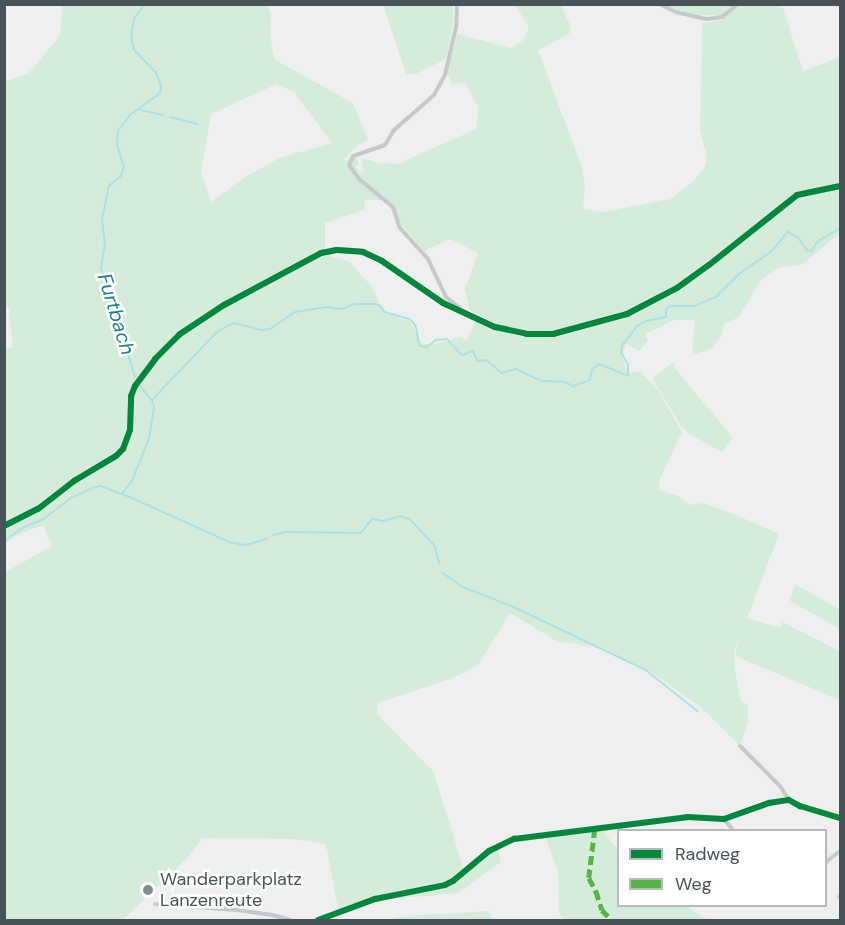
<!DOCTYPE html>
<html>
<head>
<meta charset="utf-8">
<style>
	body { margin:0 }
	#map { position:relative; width:845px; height:925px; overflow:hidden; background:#efefef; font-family:"DM Sans",sans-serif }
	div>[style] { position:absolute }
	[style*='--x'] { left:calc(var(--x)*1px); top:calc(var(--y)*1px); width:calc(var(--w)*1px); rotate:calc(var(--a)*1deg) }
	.green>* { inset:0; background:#d5ecdb }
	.stream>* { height:1.5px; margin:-0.75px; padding:0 0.75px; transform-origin:0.75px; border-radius:0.75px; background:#aee1e5 }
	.street>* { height:4px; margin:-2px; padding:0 2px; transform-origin:2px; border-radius:2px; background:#c6c9ca }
	.secondary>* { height:6px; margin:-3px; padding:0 3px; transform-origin:3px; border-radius:3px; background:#c7cacb }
	.quiet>* { height:4.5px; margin-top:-2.25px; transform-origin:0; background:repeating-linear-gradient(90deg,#57b448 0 9px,transparent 0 13.5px) }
	.cycleway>* { height:6px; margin:-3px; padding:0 3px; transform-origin:3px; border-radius:3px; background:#00873e }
	.dots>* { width:16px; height:16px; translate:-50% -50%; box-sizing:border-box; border:3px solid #fff; border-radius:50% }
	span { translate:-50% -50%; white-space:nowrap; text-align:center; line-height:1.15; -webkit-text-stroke:5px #fff; paint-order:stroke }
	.poi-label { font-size:18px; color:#485359 }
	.left { translate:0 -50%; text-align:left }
	.water-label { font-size:20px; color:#1b828a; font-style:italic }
	.frame { position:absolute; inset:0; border:6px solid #485359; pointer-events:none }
	.legend { position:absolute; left:617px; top:829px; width:210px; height:78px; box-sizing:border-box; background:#fff; border:2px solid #b6babd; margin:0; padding:8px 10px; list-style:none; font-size:18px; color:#485359 }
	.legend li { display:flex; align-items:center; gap:12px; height:30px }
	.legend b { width:30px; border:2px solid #b6babd }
</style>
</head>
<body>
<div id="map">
	<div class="green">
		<div style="clip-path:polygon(evenodd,62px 5px,267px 5px,271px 14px,270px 33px,274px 59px,353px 103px,368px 140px,357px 146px,342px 161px,357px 157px,359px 164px,355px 167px,364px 173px,361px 158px,380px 163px,398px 164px,476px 129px,478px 107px,465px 83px,460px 82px,452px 86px,447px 72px,457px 34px,511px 48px,523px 40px,529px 27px,515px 5px,561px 5px,571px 27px,569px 34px,538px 50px,582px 167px,585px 189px,583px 209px,603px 212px,671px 199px,692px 182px,705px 167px,707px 157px,700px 130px,702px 23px,722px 20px,722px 16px,691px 14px,661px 5px,782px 5px,803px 71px,840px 57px,840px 233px,803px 264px,778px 268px,760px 281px,739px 317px,724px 324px,721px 337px,711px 349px,695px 354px,692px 350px,695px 320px,674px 320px,646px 334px,648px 340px,640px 351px,626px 344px,622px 358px,628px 373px,640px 371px,658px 390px,682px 432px,660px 478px,659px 490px,678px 496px,691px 505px,702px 503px,734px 514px,779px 534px,747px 618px,781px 628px,782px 622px,840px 651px,840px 700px,735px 656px,740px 636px,734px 652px,735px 670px,741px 702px,748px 705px,748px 722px,740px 746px,701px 707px,654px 674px,597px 646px,558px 642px,510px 613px,478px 665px,453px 678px,378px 703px,377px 714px,433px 771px,464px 870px,457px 877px,440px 884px,377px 897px,338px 909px,326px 844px,295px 839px,202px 838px,188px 857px,123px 920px,5px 920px,4px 566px,7px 571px,52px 546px,43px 525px,17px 535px,5px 544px,4px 349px,13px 347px,9px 309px,4px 301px,5px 81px,28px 74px,60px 36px,62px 5px,277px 84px,294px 92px,332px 143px,279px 158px,245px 177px,211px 202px,201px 172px,211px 114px,277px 84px,62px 5px,365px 200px,386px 200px,397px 220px,424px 251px,450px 239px,478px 253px,465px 289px,470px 310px,494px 323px,524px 332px,519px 336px,476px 320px,466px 341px,460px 337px,432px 345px,421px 343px,410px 322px,384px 313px,372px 287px,349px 261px,326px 255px,303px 263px,325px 250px,325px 223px,364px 210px,365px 200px)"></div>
		<div style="clip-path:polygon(383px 5px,453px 5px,453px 24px,446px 59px,416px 74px,406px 74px)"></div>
		<div style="clip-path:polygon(675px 361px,674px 367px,733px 438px,722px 452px,688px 433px,680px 424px,652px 378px)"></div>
		<div style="clip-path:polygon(795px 584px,840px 610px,840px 629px,790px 601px)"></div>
		<div style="clip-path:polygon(603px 831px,618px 850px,618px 906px,687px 906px,707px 920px,563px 920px,559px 912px,558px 872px,545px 836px)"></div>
		<div style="clip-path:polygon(497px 847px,501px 862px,458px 893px,379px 900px,451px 885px)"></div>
		<div style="clip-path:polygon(488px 911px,493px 920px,386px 920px,405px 916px)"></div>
	</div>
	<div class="stream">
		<div style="--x:140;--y:110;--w:24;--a:12"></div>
		<div style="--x:170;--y:117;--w:29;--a:14"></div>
		<div style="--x:135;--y:377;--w:113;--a:-107.5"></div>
		<div style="--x:101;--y:269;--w:26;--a:-81"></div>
		<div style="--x:105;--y:243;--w:22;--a:-98"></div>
		<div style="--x:102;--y:221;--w:36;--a:-79"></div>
		<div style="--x:109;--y:186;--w:16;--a:-40"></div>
		<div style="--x:121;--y:176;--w:9;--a:-72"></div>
		<div style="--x:124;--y:167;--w:23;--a:-108"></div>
		<div style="--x:117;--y:145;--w:14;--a:-86"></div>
		<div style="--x:118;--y:131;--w:20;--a:-53"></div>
		<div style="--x:130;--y:115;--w:37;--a:-36"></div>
		<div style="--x:160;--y:93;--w:7;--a:-82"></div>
		<div style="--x:161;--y:86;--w:14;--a:-111"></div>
		<div style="--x:156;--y:73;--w:32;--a:-134"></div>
		<div style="--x:134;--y:50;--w:12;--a:-104"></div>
		<div style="--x:131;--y:38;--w:19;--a:-81"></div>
		<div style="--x:134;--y:19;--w:19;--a:-54"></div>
		<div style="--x:140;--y:385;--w:18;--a:52"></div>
		<div style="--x:123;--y:494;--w:117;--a:24.2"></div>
		<div style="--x:230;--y:542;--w:16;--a:11"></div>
		<div style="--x:246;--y:545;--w:22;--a:-16"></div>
		<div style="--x:273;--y:535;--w:13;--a:-13"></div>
		<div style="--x:286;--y:532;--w:75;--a:0.8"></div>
		<div style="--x:361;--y:533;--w:18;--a:-52"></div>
		<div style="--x:372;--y:519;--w:12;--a:9"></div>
		<div style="--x:384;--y:521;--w:17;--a:-17"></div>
		<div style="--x:400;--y:516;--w:10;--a:17"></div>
		<div style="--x:410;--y:519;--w:37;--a:47"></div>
		<div style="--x:435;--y:546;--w:18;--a:74"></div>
		<div style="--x:4;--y:541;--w:24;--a:-35"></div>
		<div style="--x:24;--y:527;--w:19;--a:-21"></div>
		<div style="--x:42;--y:520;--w:36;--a:-37"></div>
		<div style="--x:71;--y:498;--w:23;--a:-25"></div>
		<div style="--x:92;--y:488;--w:9;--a:-13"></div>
		<div style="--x:101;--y:486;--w:22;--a:21"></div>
		<div style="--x:122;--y:494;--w:16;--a:-52"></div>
		<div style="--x:132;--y:481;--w:45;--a:-68"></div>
		<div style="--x:149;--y:439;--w:31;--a:-81"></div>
		<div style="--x:154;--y:408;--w:8;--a:-104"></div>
		<div style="--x:152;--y:400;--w:93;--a:-46.3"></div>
		<div style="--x:216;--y:333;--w:15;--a:-32"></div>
		<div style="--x:229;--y:325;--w:6;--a:-18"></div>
		<div style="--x:235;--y:323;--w:28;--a:15"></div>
		<div style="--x:262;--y:330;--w:8;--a:-7"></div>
		<div style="--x:270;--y:329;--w:30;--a:-34"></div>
		<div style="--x:295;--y:312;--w:32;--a:-9"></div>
		<div style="--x:327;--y:307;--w:15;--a:8"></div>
		<div style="--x:342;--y:309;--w:14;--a:-21"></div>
		<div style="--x:355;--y:304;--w:20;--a:0"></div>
		<div style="--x:375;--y:304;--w:6;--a:18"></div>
		<div style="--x:381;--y:306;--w:7;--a:56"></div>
		<div style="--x:385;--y:312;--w:26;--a:16"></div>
		<div style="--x:410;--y:319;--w:9;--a:49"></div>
		<div style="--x:416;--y:326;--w:20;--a:79"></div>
		<div style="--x:420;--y:346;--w:7;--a:8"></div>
		<div style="--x:427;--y:347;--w:11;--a:-38"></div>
		<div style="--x:436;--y:340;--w:11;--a:-5"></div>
		<div style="--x:447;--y:339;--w:22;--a:47"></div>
		<div style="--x:462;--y:355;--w:12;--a:-20"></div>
		<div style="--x:473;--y:351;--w:11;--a:63"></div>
		<div style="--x:478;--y:361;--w:9;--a:-6"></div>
		<div style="--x:487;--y:360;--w:20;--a:41"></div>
		<div style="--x:502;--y:373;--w:15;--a:-16"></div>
		<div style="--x:516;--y:369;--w:29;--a:25"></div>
		<div style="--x:542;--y:381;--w:23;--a:2"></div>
		<div style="--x:565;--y:382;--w:9;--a:27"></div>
		<div style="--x:573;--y:386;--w:18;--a:-19"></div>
		<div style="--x:590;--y:380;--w:10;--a:-79"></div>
		<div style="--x:592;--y:370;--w:9;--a:-41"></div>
		<div style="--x:599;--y:364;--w:31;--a:22"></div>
		<div style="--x:628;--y:376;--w:11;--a:-90"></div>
		<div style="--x:628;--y:365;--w:14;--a:-120"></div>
		<div style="--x:621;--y:353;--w:7;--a:-82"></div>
		<div style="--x:622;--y:346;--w:25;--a:-53"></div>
		<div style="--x:637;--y:326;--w:10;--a:-29"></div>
		<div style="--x:646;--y:321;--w:20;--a:-11"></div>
		<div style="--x:666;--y:317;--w:7;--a:-90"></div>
		<div style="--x:666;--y:310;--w:6;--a:-45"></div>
		<div style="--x:670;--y:306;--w:24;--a:0"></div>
		<div style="--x:694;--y:306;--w:24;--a:-22"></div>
		<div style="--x:716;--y:297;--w:33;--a:-45"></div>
		<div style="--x:739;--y:274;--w:40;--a:-34.9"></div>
		<div style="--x:772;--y:251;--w:25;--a:-50"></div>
		<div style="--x:788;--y:232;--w:11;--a:27"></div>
		<div style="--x:798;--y:237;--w:16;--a:55"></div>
		<div style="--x:807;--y:250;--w:5;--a:11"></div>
		<div style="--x:812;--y:251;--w:10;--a:-61"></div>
		<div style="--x:817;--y:242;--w:27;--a:-31"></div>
		<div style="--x:443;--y:573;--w:24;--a:35"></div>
		<div style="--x:463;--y:587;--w:55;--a:21.4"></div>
		<div style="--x:514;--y:607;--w:146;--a:25.5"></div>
		<div style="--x:646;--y:670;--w:66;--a:38.3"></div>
	</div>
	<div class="street">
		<div style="--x:457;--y:4;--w:23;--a:92"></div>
		<div style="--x:456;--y:27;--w:49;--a:102.9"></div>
		<div style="--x:445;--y:75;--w:23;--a:119"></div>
		<div style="--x:434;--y:95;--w:53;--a:138.8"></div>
		<div style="--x:394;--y:130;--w:17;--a:121"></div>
		<div style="--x:385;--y:145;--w:34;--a:161"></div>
		<div style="--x:353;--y:156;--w:10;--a:114"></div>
		<div style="--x:349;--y:165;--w:17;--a:54"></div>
		<div style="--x:359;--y:179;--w:44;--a:39.5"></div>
		<div style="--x:393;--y:207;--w:22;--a:72"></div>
		<div style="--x:400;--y:228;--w:42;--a:47.9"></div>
		<div style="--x:428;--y:259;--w:42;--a:64.7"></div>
		<div style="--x:446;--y:297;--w:16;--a:38"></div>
		<div style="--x:459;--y:307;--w:3;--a:72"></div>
		<div style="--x:659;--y:4;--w:19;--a:25"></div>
		<div style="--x:676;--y:12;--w:32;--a:13"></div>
		<div style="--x:707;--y:19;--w:15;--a:-8"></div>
		<div style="--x:722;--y:17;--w:21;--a:-39"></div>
		<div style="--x:740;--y:746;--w:57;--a:45"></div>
		<div style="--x:780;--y:786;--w:17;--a:57"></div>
		<div style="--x:724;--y:819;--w:14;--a:51"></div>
		<div style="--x:826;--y:862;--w:18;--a:-38"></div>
		<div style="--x:839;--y:897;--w:1;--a:0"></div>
		<div style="--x:155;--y:904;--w:82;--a:4.2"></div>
		<div style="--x:237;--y:910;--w:36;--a:8"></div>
		<div style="--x:273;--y:915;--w:18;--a:16"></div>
		<div style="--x:318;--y:920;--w:61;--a:-20.2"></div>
		<div style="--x:375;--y:899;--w:71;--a:-11.3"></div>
		<div style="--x:445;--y:885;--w:9;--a:-27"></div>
		<div style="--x:453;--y:881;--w:47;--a:-39.8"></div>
		<div style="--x:489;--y:851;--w:28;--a:-26"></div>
		<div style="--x:514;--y:839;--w:174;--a:-7.2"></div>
		<div style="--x:687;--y:817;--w:37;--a:3"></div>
		<div style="--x:724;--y:819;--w:48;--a:-19.6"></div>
		<div style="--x:769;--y:803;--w:20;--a:-9"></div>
		<div style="--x:789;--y:800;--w:13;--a:29"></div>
		<div style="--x:800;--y:806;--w:42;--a:16.7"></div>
	</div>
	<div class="secondary">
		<div style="--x:4;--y:526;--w:38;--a:-27"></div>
		<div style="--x:38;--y:509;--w:46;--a:-37.9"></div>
		<div style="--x:74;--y:481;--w:49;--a:-30.8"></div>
		<div style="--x:116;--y:456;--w:10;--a:-45"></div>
		<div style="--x:123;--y:449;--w:20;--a:-70"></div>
		<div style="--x:130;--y:430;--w:34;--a:-88"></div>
		<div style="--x:131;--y:396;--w:11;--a:-68"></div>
		<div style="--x:135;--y:386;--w:34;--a:-53"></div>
		<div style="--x:155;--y:359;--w:35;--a:-45"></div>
		<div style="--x:180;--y:334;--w:53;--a:-33.4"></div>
		<div style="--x:224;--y:305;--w:110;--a:-28.2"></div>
		<div style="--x:321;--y:253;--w:16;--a:-11"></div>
		<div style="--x:337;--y:250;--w:26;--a:4"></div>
		<div style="--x:363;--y:252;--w:21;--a:25"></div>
		<div style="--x:382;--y:261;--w:74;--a:34.5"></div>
		<div style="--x:443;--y:303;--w:57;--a:24.8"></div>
		<div style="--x:495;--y:327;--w:33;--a:12"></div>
		<div style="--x:527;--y:334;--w:26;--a:0"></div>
		<div style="--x:553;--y:334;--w:77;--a:-15.1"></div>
		<div style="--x:627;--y:314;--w:56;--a:-27.5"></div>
		<div style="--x:677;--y:288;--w:39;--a:-36"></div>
		<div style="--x:709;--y:265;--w:112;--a:-38.5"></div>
		<div style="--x:797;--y:195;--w:44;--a:-11.8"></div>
	</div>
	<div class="quiet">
		<div style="--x:595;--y:829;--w:49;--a:97"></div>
		<div style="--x:589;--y:878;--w:15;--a:62"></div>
		<div style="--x:596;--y:891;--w:20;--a:72"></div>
		<div style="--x:602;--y:910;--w:14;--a:45"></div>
	</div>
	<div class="cycleway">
		<div style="--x:4;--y:526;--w:38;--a:-27"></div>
		<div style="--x:38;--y:509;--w:46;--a:-37.9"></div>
		<div style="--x:74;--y:481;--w:49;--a:-30.8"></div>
		<div style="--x:116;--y:456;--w:10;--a:-45"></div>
		<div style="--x:123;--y:449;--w:20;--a:-70"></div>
		<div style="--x:130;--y:430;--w:34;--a:-88"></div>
		<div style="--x:131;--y:396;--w:11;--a:-68"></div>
		<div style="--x:135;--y:386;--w:34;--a:-53"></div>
		<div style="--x:155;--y:359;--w:35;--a:-45"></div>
		<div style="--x:180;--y:334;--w:53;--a:-33.4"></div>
		<div style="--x:224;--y:305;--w:110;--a:-28.2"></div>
		<div style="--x:321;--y:253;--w:16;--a:-11"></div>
		<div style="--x:337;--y:250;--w:26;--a:4"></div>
		<div style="--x:363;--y:252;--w:21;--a:25"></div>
		<div style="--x:382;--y:261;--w:74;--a:34.5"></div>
		<div style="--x:443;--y:303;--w:57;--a:24.8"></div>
		<div style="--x:495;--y:327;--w:33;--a:12"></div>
		<div style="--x:527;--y:334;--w:26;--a:0"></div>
		<div style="--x:553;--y:334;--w:77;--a:-15.1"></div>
		<div style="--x:627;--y:314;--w:56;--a:-27.5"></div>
		<div style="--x:677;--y:288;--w:39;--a:-36"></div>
		<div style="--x:709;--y:265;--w:112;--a:-38.5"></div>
		<div style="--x:797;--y:195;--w:44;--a:-11.8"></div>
		<div style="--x:318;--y:920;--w:61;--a:-20.2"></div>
		<div style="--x:375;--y:899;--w:71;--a:-11.3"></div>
		<div style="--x:445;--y:885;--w:9;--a:-27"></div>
		<div style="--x:453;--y:881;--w:47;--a:-39.8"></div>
		<div style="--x:489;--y:851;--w:28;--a:-26"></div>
		<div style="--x:514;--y:839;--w:174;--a:-7.2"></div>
		<div style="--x:687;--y:817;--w:37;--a:3"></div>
		<div style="--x:724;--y:819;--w:48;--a:-19.6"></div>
		<div style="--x:769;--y:803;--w:20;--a:-9"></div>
		<div style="--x:789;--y:800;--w:13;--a:29"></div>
		<div style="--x:800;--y:806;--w:42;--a:16.7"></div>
	</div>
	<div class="dots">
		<div style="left:148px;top:890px;background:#828a8e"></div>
	</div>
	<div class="poi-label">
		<span class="left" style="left:160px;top:890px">Wanderparkplatz<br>Lanzenreute</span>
	</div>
	<div class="water-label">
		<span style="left:116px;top:314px;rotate:73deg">Furtbach</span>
	</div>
	<div class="frame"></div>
	<ul class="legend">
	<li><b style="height:8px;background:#00873e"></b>Radweg</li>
	<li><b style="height:8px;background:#57b448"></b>Weg</li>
	</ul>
</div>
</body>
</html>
